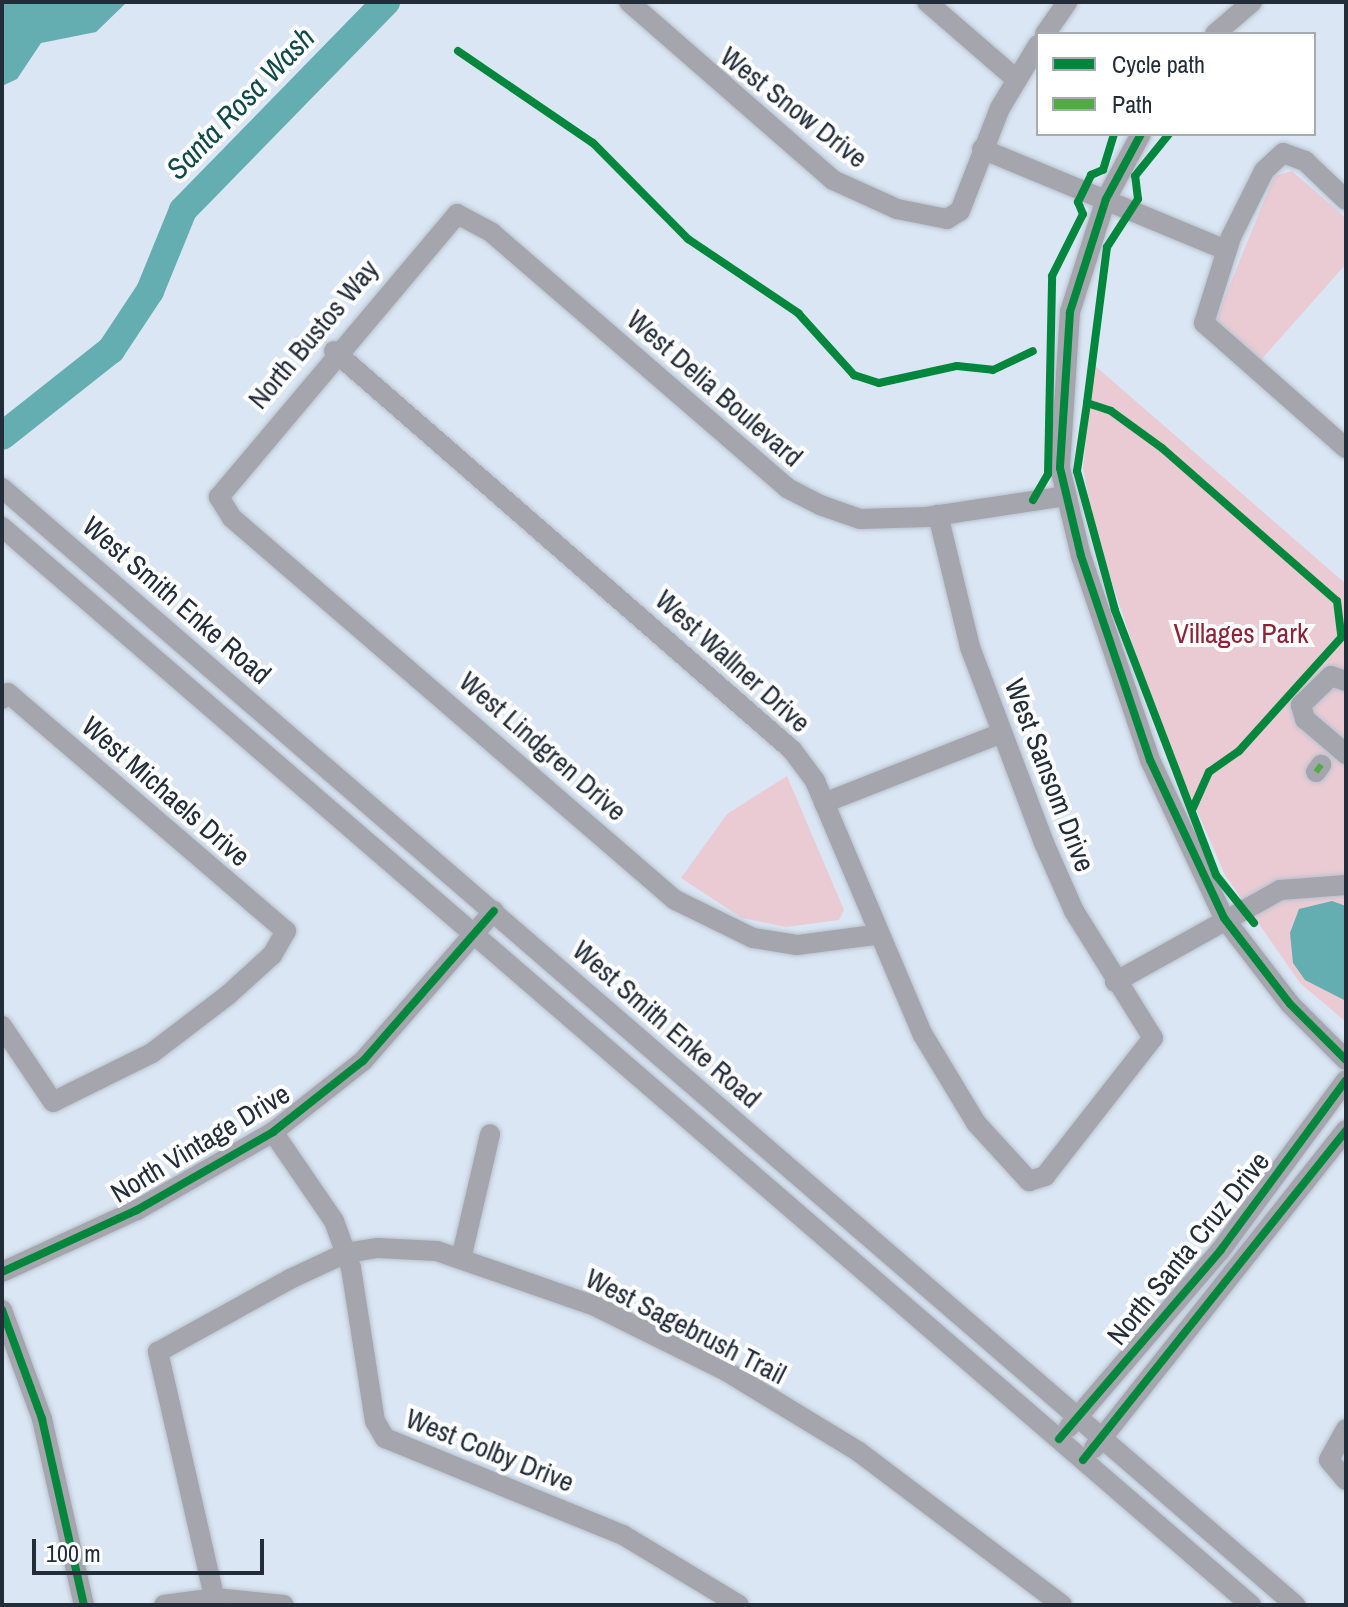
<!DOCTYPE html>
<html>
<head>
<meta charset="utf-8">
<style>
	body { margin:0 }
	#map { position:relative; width:1348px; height:1607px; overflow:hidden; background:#dae6f4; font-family:"Archivo Narrow",sans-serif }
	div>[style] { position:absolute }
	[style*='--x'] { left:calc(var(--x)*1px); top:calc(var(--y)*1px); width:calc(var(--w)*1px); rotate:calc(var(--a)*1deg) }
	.green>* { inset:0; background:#eacbd4 }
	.water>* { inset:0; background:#64aeb2 }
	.river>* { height:28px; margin:-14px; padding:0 14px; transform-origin:14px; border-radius:14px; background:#64aeb2 }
	.roads { filter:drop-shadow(0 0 2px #b8c2cd) drop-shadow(0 0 2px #b8c2cd) }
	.minor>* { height:20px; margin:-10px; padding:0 10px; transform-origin:10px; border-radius:10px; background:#a4a5ad }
	.quiet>* { height:6px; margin-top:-3px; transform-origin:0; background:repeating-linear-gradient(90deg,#53ab46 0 12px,transparent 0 18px) }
	.cycleway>* { height:8px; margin:-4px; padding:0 4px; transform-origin:4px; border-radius:4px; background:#00873e }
	span { translate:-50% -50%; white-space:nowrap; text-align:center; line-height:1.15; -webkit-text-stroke:8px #fff; paint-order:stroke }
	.street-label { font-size:28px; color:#232d3a }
	.park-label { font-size:28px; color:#8e2237 }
	.water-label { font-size:30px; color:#0f4a49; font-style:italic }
	.frame { position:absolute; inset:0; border:4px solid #232d3a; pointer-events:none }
	.legend { position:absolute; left:1036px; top:32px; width:280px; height:104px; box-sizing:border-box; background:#fff; border:2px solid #a7abb0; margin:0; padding:10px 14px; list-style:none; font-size:24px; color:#232d3a }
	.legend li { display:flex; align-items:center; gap:16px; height:40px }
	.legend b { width:40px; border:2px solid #a7abb0 }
	.scale { position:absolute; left:32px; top:1539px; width:232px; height:36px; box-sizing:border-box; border:4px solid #232d3a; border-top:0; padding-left:10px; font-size:24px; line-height:28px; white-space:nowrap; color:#232d3a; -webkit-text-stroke:6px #fff; paint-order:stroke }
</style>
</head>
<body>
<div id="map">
	<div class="green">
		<div style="clip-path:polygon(1292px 171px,1346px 218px,1346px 264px,1261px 360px,1216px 319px,1274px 176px)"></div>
		<div style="clip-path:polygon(1093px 364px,1346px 584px,1346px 1022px,1300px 983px,1225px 875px,1161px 728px,1095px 532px,1083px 468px)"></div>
		<div style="clip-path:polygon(787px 776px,844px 910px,839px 920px,786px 927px,742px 918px,681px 878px,727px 814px)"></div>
	</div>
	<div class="water">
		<div style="clip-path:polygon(2px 2px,127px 2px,96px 32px,41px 43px,17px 79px,2px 86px)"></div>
		<div style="clip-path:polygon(1332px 901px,1346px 906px,1346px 1001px,1305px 980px,1293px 963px,1290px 933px,1299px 909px)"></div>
	</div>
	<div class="river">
		<div style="--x:2;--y:436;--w:139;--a:-38.3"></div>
		<div style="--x:111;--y:350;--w:71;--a:-56.5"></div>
		<div style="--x:150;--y:291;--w:87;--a:-67.8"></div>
		<div style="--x:183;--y:210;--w:291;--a:-45.7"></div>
	</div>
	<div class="roads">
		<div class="minor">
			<div style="--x:629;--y:2;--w:271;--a:41.1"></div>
			<div style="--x:833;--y:180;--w:70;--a:24.4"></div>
			<div style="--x:897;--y:209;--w:51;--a:11.3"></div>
			<div style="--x:947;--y:219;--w:15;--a:-32"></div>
			<div style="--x:960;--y:211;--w:110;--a:-68.8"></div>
			<div style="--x:1000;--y:108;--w:74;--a:-58.9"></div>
			<div style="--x:927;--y:2;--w:119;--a:40.9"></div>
			<div style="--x:1045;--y:34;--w:39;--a:-55"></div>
			<div style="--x:1215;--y:34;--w:49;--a:-40.9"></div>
			<div style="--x:1141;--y:134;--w:74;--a:118.3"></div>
			<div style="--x:1106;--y:199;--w:119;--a:107.7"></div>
			<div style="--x:1070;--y:312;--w:156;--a:93.7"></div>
			<div style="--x:1060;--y:468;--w:90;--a:76.6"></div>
			<div style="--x:1081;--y:556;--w:215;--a:71.3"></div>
			<div style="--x:1150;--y:760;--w:174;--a:64.9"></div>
			<div style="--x:1224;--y:918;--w:108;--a:52.5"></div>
			<div style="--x:1290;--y:1004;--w:79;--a:45"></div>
			<div style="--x:982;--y:149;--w:264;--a:22.5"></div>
			<div style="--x:1346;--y:200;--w:57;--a:-136.4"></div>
			<div style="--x:1305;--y:161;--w:23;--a:-160"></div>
			<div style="--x:1283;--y:153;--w:26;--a:137"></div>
			<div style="--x:1264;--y:171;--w:74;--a:116.6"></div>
			<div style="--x:1231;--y:237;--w:90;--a:107.4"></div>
			<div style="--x:1204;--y:323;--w:189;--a:41.4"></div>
			<div style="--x:334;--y:351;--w:607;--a:41.06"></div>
			<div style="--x:792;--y:750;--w:39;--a:53"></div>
			<div style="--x:815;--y:781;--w:276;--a:67"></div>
			<div style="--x:923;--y:1035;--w:103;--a:58.9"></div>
			<div style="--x:976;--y:1123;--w:79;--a:47.6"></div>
			<div style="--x:1029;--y:1181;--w:17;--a:-17"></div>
			<div style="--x:1045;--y:1176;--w:175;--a:-52"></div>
			<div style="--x:1153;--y:1038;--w:150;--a:-121.9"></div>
			<div style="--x:1074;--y:911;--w:74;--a:-113.8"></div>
			<div style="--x:1044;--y:843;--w:210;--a:-110.7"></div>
			<div style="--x:970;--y:647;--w:136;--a:-103.6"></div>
			<div style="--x:2;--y:488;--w:1709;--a:40.82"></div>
			<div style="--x:2;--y:527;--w:1650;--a:40.8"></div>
			<div style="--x:1346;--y:681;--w:16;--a:-162"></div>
			<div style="--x:1331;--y:676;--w:42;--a:136"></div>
			<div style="--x:1301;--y:705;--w:15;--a:74"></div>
			<div style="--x:1305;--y:719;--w:54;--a:40.5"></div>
			<div style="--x:2;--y:699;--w:8;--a:-45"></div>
			<div style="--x:8;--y:693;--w:366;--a:40.6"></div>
			<div style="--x:286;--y:931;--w:28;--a:120"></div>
			<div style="--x:272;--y:955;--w:59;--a:137.7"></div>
			<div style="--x:228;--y:995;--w:96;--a:142.7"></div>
			<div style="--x:152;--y:1053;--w:110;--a:153.7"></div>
			<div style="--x:53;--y:1102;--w:92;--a:-123.9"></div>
			<div style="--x:1316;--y:772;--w:9;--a:-54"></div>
			<div style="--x:824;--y:803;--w:191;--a:-21.5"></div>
			<div style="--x:874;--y:935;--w:78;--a:172.6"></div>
			<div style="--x:797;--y:945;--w:45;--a:-171"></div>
			<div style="--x:753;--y:938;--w:87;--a:-154"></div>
			<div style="--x:675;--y:900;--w:585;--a:-139.23"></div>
			<div style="--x:232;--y:518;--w:25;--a:-122"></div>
			<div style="--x:219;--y:497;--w:370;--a:-49.9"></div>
			<div style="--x:457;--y:214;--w:40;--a:28"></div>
			<div style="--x:492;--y:233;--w:390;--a:40.8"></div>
			<div style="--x:787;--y:488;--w:37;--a:27"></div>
			<div style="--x:820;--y:505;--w:42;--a:19.3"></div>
			<div style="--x:860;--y:519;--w:67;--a:-1.7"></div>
			<div style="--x:927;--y:517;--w:141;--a:-8.6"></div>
			<div style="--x:1115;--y:982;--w:189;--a:-29.1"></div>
			<div style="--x:1280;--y:890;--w:66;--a:-4.3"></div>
			<div style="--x:273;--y:1132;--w:108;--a:55.6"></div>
			<div style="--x:334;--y:1221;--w:50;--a:70.1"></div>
			<div style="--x:351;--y:1268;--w:155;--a:81.1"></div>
			<div style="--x:375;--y:1421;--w:20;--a:60"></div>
			<div style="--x:385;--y:1438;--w:257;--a:22.2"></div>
			<div style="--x:623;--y:1535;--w:135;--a:31.1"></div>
			<div style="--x:461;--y:1259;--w:128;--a:-76.9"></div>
			<div style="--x:2;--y:1272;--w:149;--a:-24.7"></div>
			<div style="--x:137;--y:1210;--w:157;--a:-29.8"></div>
			<div style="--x:273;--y:1132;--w:115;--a:-38.3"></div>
			<div style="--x:363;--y:1061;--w:199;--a:-48.9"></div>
			<div style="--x:2;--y:1310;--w:116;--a:69.8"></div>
			<div style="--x:42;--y:1419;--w:191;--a:77.3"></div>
			<div style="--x:1069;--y:1427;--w:232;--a:-49.4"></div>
			<div style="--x:1220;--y:1251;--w:212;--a:-53.6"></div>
			<div style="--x:1346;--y:1429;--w:35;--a:119"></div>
			<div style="--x:1329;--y:1460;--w:26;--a:50"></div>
			<div style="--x:1094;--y:1448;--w:406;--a:-51.6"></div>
			<div style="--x:164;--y:1605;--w:51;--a:-7.8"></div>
			<div style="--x:215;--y:1598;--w:69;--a:5.8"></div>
			<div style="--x:216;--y:1605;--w:260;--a:-102.9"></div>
			<div style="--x:158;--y:1352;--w:151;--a:-28.9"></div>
			<div style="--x:290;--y:1279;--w:62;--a:-24.9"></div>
			<div style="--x:346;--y:1253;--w:32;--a:-9"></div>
			<div style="--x:378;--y:1248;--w:59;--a:2.9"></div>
			<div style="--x:437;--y:1251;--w:167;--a:19.2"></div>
			<div style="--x:595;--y:1306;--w:146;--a:26.4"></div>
			<div style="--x:726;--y:1371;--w:156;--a:31.3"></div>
			<div style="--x:859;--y:1452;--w:254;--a:37"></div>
		</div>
	</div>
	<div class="quiet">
		<div style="--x:1316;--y:772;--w:9;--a:-54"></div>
	</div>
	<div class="cycleway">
		<div style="--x:458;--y:51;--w:163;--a:34.3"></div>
		<div style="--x:593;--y:143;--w:135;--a:45.3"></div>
		<div style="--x:688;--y:239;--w:133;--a:33.9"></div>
		<div style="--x:798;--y:313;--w:84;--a:47.9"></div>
		<div style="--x:854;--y:375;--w:26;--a:18"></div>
		<div style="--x:879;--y:383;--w:80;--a:-12.3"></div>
		<div style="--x:957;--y:366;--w:36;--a:6"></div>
		<div style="--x:993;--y:370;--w:44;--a:-25.4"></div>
		<div style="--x:1141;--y:134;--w:74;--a:118.3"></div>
		<div style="--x:1106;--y:199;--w:119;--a:107.7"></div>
		<div style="--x:1070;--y:312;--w:156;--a:93.7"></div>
		<div style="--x:1060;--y:468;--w:90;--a:76.6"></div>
		<div style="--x:1081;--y:556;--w:215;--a:71.3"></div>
		<div style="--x:1150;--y:760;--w:174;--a:64.9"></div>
		<div style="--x:1224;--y:918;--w:108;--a:52.5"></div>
		<div style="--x:1290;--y:1004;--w:79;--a:45"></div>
		<div style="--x:1087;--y:403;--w:157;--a:-82.7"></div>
		<div style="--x:1107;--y:247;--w:57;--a:-57.1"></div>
		<div style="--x:1138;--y:199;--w:23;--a:-97"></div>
		<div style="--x:1135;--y:176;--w:54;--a:-51"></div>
		<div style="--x:1033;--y:500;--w:30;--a:-60"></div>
		<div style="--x:1048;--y:474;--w:198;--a:-88.8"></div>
		<div style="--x:1052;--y:276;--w:69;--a:-63.4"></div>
		<div style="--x:1083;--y:214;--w:13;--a:-113"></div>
		<div style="--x:1078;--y:202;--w:30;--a:-64"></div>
		<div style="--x:1091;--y:175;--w:13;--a:-23"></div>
		<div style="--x:1103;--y:170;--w:38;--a:-73"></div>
		<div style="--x:1192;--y:810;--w:42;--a:-65.9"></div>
		<div style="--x:1209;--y:772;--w:37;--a:-35"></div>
		<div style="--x:1239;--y:751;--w:160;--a:-48"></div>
		<div style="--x:1254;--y:923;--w:61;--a:-128.4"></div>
		<div style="--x:1216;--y:875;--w:284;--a:-110.9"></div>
		<div style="--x:1115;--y:610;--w:144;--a:-105.3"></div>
		<div style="--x:1077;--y:471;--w:69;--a:-81.6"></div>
		<div style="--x:1087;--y:403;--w:25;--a:18"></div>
		<div style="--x:1111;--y:411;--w:63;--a:36"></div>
		<div style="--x:1162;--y:448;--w:232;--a:41.2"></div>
		<div style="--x:1337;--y:601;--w:33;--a:83"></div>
		<div style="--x:2;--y:1272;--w:149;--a:-24.7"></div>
		<div style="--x:137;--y:1210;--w:157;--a:-29.8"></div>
		<div style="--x:273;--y:1132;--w:115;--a:-38.3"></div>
		<div style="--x:363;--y:1061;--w:199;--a:-48.9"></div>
		<div style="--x:2;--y:1310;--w:116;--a:69.8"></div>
		<div style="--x:42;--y:1419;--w:191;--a:77.3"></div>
		<div style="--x:1059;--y:1439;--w:248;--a:-49.4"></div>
		<div style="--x:1220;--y:1251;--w:212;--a:-53.6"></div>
		<div style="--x:1083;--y:1460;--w:422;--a:-51.4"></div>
	</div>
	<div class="street-label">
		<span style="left:794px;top:107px;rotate:38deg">West Snow Drive</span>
		<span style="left:313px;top:334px;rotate:-50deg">North Bustos Way</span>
		<span style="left:715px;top:388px;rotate:41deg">West Delia Boulevard</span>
		<span style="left:177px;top:600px;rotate:41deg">West Smith Enke Road</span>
		<span style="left:733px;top:661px;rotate:42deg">West Wallner Drive</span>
		<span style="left:543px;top:746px;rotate:41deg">West Lindgren Drive</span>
		<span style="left:1050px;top:775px;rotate:69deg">West Sansom Drive</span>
		<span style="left:166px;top:791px;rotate:41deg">West Michaels Drive</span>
		<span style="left:667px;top:1024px;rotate:41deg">West Smith Enke Road</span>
		<span style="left:200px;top:1143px;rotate:-31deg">North Vintage Drive</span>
		<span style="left:1188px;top:1248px;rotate:-51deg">North Santa Cruz Drive</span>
		<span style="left:686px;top:1326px;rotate:27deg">West Sagebrush Trail</span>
		<span style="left:490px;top:1450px;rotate:22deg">West Colby Drive</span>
	</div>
	<div class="park-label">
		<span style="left:1241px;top:633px">Villages Park</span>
	</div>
	<div class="water-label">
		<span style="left:240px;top:103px;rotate:-46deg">Santa Rosa Wash</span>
	</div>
	<div class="frame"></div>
	<ul class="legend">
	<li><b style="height:10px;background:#00873e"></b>Cycle path</li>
	<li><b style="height:10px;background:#53ab46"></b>Path</li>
	</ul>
	<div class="scale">100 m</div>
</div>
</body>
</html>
